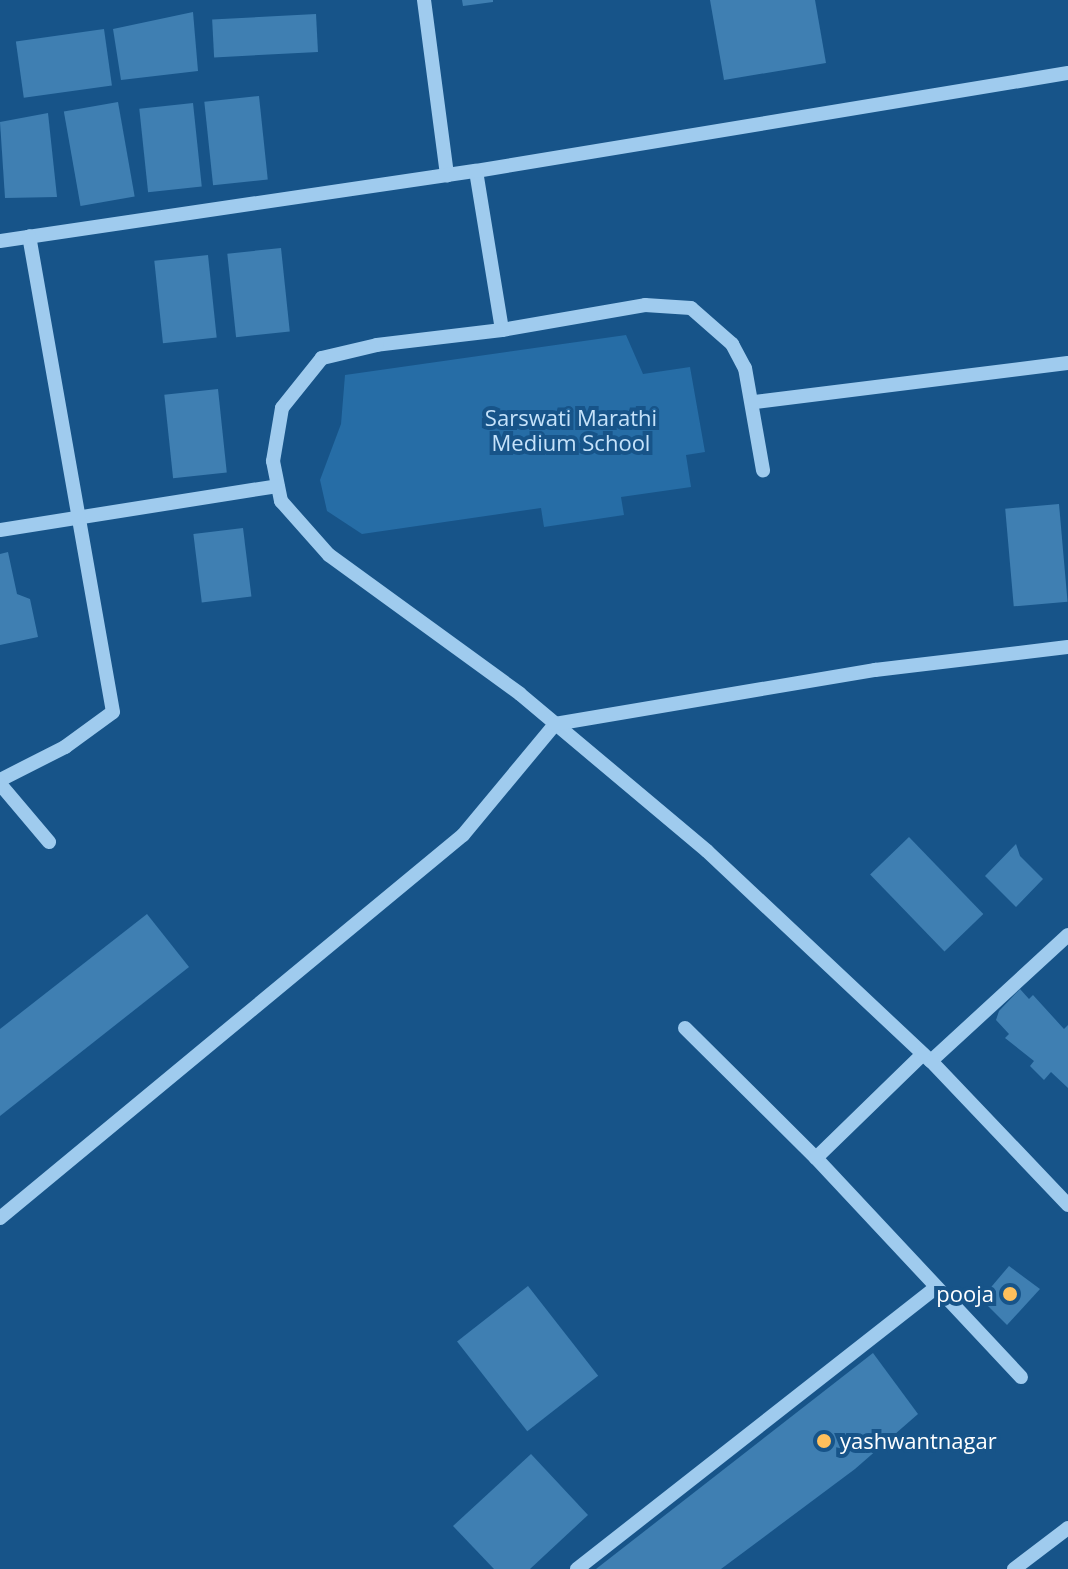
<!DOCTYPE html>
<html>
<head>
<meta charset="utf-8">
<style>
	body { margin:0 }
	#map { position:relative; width:1068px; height:1569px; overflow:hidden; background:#175489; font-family:"Open Sans",sans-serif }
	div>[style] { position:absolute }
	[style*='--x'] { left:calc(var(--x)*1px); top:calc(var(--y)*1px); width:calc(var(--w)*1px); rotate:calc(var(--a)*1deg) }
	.green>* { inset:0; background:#266da6 }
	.building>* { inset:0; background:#3f7fb2; transform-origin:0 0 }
	.minor>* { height:14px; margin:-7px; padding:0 7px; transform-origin:7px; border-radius:7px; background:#9fcbee }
	.dots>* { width:22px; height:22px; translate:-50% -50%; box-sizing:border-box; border:4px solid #175489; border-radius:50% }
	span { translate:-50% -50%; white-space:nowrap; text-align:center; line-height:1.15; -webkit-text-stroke:8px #175489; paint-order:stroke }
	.park-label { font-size:22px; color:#c5e2fa }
	.poi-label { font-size:22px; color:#fff }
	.right { translate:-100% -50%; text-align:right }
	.left { translate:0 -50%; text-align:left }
</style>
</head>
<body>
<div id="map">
	<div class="green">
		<div style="clip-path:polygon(626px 335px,643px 374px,690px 367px,705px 452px,686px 455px,691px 487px,621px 497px,624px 515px,544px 527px,541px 508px,362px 534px,327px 511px,320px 480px,341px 424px,345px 375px)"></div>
	</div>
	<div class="building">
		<div style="clip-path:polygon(462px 0,493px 0,493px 2px,463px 6px)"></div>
		<div style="clip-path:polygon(710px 0,815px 0,826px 63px,724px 80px)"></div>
		<div style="clip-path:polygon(193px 12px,198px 71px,121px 80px,113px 29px)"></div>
		<div style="left:316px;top:14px;width:38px;height:104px;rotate:87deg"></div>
		<div style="left:104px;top:29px;width:57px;height:89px;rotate:82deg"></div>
		<div style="left:259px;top:96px;width:84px;height:55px;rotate:84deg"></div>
		<div style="left:118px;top:102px;width:96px;height:55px;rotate:80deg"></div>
		<div style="left:193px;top:103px;width:84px;height:54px;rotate:84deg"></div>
		<div style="clip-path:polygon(48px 113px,57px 197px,5px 198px,0 122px)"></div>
		<div style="left:281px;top:248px;width:84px;height:54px;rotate:84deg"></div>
		<div style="left:208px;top:255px;width:83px;height:54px;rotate:84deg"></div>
		<div style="left:218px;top:389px;width:84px;height:54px;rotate:84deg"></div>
		<div style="left:1059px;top:504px;width:98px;height:54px;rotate:85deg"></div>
		<div style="left:243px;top:528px;width:69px;height:50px;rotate:83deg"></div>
		<div style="clip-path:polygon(8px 552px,17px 594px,30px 599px,38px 637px,0 645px,0 554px)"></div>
		<div style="left:909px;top:837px;width:107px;height:54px;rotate:46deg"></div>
		<div style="clip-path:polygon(1016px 844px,1020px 856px,1043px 879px,1016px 907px,985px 876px)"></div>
		<div style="clip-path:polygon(147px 914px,189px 967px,0 1116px,0 1029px)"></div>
		<div style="clip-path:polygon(1020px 989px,1029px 999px,1033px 995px,1064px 1029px,1068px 1025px,1068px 1088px,1051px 1072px,1044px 1080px,1030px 1066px,1034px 1061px,1005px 1038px,1009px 1034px,996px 1020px,999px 1011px)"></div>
		<div style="clip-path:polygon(1009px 1266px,1040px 1289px,1007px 1325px,981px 1299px)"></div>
		<div style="left:528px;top:1286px;width:114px;height:90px;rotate:52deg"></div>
		<div style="clip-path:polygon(873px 1353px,918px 1414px,855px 1469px,721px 1569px,596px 1569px)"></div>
		<div style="clip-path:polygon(531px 1454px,588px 1515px,530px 1569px,494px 1569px,453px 1526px)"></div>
	</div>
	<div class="minor">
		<div style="--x:424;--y:0;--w:177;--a:82.5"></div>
		<div style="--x:476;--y:171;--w:161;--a:80.7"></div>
		<div style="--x:502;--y:330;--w:126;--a:173.2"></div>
		<div style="--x:377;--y:345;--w:57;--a:166.7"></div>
		<div style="--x:322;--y:358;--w:64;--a:128.7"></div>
		<div style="--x:282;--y:408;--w:54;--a:99.6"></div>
		<div style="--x:273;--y:461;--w:41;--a:78.7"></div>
		<div style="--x:281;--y:501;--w:72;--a:48.4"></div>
		<div style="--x:329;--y:555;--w:236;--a:36"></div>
		<div style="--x:520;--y:694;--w:244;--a:40"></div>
		<div style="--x:707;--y:851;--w:307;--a:43.2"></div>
		<div style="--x:0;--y:241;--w:481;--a:-8.4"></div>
		<div style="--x:476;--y:171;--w:600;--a:-9.4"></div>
		<div style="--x:502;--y:330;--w:145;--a:-9.9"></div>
		<div style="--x:645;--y:305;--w:46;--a:3.7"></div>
		<div style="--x:691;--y:308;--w:55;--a:41.3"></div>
		<div style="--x:732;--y:344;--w:27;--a:62"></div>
		<div style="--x:745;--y:368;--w:104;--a:80"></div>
		<div style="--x:755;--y:402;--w:315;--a:-7.1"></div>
		<div style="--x:0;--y:530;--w:281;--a:-9"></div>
		<div style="--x:0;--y:780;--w:73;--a:-26.9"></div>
		<div style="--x:65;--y:747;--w:59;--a:-36.1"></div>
		<div style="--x:113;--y:712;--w:483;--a:-100"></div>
		<div style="--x:0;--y:784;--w:76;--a:49.8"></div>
		<div style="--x:1068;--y:935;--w:186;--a:137.4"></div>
		<div style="--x:931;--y:1061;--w:199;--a:46.4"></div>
		<div style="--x:685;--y:1028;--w:185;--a:44.8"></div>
		<div style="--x:816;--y:1158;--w:300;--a:46.9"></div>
		<div style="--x:816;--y:1158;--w:149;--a:-44.2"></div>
		<div style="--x:0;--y:1218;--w:601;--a:-39.6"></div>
		<div style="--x:463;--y:835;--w:144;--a:-50.3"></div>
		<div style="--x:555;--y:724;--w:325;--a:-9.6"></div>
		<div style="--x:875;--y:670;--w:194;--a:-6.8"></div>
		<div style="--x:577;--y:1569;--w:456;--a:-38.1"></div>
		<div style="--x:1014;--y:1569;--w:68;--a:-37.2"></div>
	</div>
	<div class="dots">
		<div style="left:1010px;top:1294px;background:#ffc05c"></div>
		<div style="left:824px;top:1441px;background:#ffc05c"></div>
	</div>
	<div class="park-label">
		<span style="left:571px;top:430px">Sarswati Marathi<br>Medium School</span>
	</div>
	<div class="poi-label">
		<span class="right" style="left:994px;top:1294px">pooja</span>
		<span class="left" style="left:840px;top:1441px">yashwantnagar</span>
	</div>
</div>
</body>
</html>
